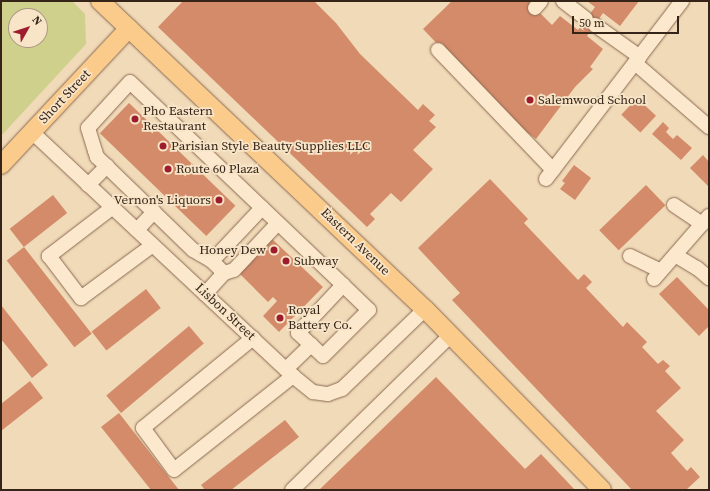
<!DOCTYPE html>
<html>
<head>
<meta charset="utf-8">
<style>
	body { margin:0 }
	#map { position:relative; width:710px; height:491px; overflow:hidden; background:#f1dab8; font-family:"Source Serif 4",serif }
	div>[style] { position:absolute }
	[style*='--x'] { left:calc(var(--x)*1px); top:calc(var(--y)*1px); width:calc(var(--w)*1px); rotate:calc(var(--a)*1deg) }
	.green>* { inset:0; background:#cfd08c }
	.building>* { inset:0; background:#d38b6a; transform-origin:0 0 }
	.roads { filter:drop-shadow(0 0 1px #896952) drop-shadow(0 0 1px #896952) }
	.minor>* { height:14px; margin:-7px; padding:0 7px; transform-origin:7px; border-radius:7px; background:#fce8cc }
	.major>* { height:18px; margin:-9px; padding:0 9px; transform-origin:9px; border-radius:9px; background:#facb8a }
	.dots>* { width:11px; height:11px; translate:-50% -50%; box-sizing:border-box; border:2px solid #f8e5c8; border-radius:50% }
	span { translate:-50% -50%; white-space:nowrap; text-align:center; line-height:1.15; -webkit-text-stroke:3.5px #f8e5c8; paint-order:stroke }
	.street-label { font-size:13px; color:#362419 }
	.poi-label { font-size:13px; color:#362419 }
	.left { translate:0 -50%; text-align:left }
	.right { translate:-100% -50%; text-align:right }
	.frame { position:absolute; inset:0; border:2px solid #362419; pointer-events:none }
	.north { position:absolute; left:8px; top:8px; width:40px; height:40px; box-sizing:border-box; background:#f8e5c8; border:1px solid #aa9882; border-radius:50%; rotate:51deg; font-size:11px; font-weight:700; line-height:16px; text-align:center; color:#362419 }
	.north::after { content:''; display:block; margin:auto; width:14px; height:18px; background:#9d1d2c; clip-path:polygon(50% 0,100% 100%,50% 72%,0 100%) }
	.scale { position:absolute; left:572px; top:16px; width:107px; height:18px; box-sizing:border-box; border:2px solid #362419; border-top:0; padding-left:5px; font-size:12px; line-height:14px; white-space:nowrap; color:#362419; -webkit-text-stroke:3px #f8e5c8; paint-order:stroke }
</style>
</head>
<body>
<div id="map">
	<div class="green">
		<div style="clip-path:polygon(evenodd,1px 1px,72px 1px,85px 14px,86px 44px,1px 136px,1px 1px,16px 16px,40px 16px,40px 40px,16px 40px,16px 16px)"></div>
	</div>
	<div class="building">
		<div style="clip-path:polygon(183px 1px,314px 1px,336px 23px,360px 54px,418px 110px,423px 104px,435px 115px,429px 121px,436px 127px,413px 150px,433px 169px,401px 202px,391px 193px,370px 214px,375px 219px,367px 227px,158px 27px)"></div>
		<div style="clip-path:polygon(452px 1px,528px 1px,552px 25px,560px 16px,578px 30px,595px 7px,587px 1px,639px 1px,620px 26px,603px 13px,587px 36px,603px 49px,590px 67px,593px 69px,575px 87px,536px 139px,528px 133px,526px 136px,423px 29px)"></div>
		<div style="left:637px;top:98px;width:26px;height:23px;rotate:43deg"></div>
		<div style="left:129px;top:103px;width:148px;height:42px;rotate:44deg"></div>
		<div style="clip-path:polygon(663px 122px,669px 128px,666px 132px,673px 139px,677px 135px,692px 148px,681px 160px,652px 134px)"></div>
		<div style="clip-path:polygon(703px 155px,709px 162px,709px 187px,690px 168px)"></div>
		<div style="clip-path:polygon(574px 165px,591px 178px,575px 200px,560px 189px,565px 183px,562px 181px)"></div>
		<div style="clip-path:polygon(490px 179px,528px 219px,524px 223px,578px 280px,584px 274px,592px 282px,586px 288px,623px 327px,627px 322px,647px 342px,642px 347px,658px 364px,663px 360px,670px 366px,665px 371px,681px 388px,656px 411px,684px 440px,671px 453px,687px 471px,691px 467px,700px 477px,686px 490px,632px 490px,452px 300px,460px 293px,418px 248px)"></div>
		<div style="left:646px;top:185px;width:28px;height:65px;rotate:46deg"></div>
		<div style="left:53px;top:195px;width:23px;height:55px;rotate:52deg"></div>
		<div style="clip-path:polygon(271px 238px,323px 287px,279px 332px,263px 316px,277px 301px,273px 297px,268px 302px,238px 272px)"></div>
		<div style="left:24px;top:247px;width:110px;height:22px;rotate:52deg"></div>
		<div style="clip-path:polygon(677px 277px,709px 310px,709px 326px,699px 336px,659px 294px)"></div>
		<div style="left:146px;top:289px;width:24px;height:69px;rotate:52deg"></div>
		<div style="clip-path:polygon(1px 305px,48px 365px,32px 378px,1px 339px)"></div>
		<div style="left:189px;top:326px;width:23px;height:108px;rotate:50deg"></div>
		<div style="clip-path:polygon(436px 377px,525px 469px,541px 454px,575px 490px,319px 490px)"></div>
		<div style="clip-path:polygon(30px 381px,43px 398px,1px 431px,1px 404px)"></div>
		<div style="clip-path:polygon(119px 413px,179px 490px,151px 490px,101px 427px)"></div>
		<div style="clip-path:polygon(285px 420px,299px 437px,231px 490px,205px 490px,201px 485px)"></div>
	</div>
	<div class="roads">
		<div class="minor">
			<div style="--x:563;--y:1;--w:29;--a:38"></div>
			<div style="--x:535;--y:8;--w:9;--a:-49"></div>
			<div style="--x:595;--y:25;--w:55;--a:35.4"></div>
			<div style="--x:438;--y:50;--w:166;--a:46.2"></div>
			<div style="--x:635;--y:63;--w:98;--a:40.9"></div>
			<div style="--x:32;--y:132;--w:357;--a:43.1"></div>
			<div style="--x:293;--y:376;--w:26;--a:39"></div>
			<div style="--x:313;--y:392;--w:15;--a:8"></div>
			<div style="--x:328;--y:394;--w:15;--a:-20"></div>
			<div style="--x:342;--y:389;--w:115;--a:-43.9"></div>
			<div style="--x:546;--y:179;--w:224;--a:-52.6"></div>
			<div style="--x:88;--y:185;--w:27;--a:-45"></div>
			<div style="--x:674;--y:205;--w:34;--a:34"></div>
			<div style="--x:113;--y:207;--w:81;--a:142.6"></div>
			<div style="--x:49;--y:256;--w:53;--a:52.7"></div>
			<div style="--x:81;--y:298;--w:89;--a:-36.4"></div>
			<div style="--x:137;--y:230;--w:25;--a:-47"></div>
			<div style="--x:675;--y:255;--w:26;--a:31"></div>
			<div style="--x:697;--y:268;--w:16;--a:40"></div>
			<div style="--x:630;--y:256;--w:34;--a:26"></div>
			<div style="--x:212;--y:261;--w:73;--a:-46.7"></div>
			<div style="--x:224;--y:273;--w:10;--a:-17"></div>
			<div style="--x:234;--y:270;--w:64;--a:-46.9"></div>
			<div style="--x:654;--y:279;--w:84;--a:-48.9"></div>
			<div style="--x:205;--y:294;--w:28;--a:-48"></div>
			<div style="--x:224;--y:273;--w:17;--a:-135"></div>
			<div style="--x:212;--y:261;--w:22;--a:-150"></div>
			<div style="--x:193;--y:250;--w:134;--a:-135.9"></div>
			<div style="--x:97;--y:157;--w:6;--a:-108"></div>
			<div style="--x:95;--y:151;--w:24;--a:-107"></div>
			<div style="--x:88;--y:128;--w:62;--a:-47.6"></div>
			<div style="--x:130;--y:82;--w:294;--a:43.6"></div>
			<div style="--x:343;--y:285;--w:36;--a:44"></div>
			<div style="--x:369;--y:310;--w:65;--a:135"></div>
			<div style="--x:323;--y:356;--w:34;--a:-137"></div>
			<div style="--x:298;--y:333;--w:66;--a:-46.8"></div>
			<div style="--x:253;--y:338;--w:142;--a:140.7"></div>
			<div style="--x:143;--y:428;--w:52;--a:53.6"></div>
			<div style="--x:174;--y:470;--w:152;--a:-38.3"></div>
			<div style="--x:286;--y:369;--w:35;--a:-44"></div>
			<div style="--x:292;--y:490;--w:222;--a:-44.3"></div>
		</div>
		<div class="major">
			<div style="--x:100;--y:1;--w:448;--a:43.5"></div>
			<div style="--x:425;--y:309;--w:253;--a:45.6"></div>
			<div style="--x:1;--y:165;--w:187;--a:-46.9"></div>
		</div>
	</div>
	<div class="dots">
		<div style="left:530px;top:100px;background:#9d1d2c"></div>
		<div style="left:135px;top:119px;background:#9d1d2c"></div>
		<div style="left:163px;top:146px;background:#9d1d2c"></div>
		<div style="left:168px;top:169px;background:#9d1d2c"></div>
		<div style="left:219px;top:200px;background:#9d1d2c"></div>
		<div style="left:274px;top:250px;background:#9d1d2c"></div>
		<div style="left:286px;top:261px;background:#9d1d2c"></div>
		<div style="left:280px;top:318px;background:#9d1d2c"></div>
	</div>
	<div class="street-label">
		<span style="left:65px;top:97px;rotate:-47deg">Short Street</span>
		<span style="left:355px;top:242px;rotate:44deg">Eastern Avenue</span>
		<span style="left:225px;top:312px;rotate:43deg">Lisbon Street</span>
	</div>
	<div class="poi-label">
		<span class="left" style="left:538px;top:100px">Salemwood School</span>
		<span class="left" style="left:143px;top:119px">Pho Eastern<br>Restaurant</span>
		<span class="left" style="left:171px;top:146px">Parisian Style Beauty Supplies LLC</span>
		<span class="left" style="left:176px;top:169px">Route 60 Plaza</span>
		<span class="right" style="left:211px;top:200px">Vernon's Liquors</span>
		<span class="right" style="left:266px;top:250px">Honey Dew</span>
		<span class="left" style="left:294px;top:261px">Subway</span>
		<span class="left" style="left:288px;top:318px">Royal<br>Battery Co.</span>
	</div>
	<div class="frame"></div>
	<div class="north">N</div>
	<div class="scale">50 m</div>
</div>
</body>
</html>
